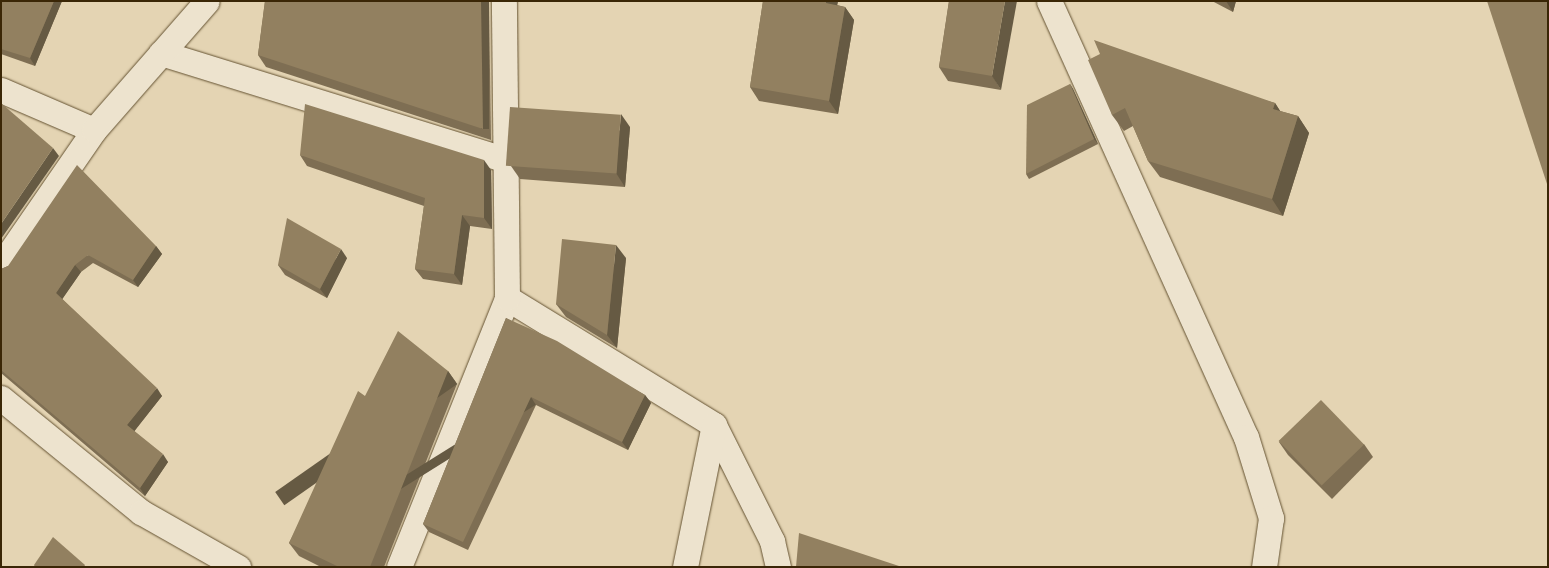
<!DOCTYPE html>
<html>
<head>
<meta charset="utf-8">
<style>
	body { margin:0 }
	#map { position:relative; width:1549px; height:568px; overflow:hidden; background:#e4d4b3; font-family:"Sorts Mill Goudy",serif }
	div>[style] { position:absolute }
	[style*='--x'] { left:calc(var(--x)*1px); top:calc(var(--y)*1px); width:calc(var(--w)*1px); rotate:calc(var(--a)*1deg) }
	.roads { filter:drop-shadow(0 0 1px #645231) drop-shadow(0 0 1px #645231) }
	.minor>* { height:25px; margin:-12.5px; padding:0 12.5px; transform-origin:12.5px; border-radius:12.5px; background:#ede3ce }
	.wall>* { inset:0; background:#7e6e53 }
	.shaded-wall>* { inset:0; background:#665a43; transform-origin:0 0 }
	.building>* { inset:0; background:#928060; transform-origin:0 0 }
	span { translate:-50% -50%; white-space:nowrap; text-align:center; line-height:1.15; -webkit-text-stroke:4px #ede3ce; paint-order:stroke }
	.frame { position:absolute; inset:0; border:2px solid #3a2606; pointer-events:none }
</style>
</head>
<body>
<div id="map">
	<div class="roads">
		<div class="minor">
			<div style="--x:1049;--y:1;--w:478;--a:65.7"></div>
			<div style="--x:1246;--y:437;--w:85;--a:72.8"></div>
			<div style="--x:1271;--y:518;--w:49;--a:98.1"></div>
			<div style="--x:161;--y:53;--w:361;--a:17.2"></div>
			<div style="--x:1;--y:90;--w:101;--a:23.3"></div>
			<div style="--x:1;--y:265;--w:164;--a:-55.4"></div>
			<div style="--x:94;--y:130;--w:171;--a:-48.8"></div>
			<div style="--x:507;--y:298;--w:243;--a:31.5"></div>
			<div style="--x:714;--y:425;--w:130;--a:63.4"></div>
			<div style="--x:772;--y:541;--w:27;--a:77"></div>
			<div style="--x:1;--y:398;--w:181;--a:39.2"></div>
			<div style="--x:141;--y:512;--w:112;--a:29.6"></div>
			<div style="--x:399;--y:567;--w:290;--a:-68.1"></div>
			<div style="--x:507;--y:298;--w:297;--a:-90.6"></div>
			<div style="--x:685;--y:567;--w:145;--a:-78.5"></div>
		</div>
	</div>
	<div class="wall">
		<div style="clip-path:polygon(1px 1px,62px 1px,35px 66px,1px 54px)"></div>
		<div style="clip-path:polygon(265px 1px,489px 1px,491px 140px,266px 67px,258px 55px)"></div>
		<div style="clip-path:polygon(763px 1px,838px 1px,837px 5px,845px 7px,854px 20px,838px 114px,759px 101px,750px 87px)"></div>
		<div style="clip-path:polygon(949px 1px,1001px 90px,948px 81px,939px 67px)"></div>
		<div style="clip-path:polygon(1212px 1px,1236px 1px,1233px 12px)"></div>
		<div style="clip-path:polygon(1100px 54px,1275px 103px,1280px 111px,1298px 116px,1309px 133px,1283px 216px,1160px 177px,1148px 161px,1133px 126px,1124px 131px,1112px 115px)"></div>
		<div style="clip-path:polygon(1070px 84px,1073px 89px,1098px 144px,1029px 179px,1026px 174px)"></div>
		<div style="clip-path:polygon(630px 127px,625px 187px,520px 179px,511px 166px)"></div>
		<div style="clip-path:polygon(300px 155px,491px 170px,492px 229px,470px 226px,462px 285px,423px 279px,415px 269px,424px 206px,307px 166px)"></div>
		<div style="clip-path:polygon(156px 246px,162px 254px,138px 287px,93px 263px,81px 272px,62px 299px,162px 396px,134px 431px,168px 462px,145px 496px,1px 373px,1px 269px,8px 266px)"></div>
		<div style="clip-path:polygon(347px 258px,327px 298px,285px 275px,278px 265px)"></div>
		<div style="clip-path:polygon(626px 258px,617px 348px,566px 317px,556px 304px)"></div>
		<div style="clip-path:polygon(506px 318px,645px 395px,651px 403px,628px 450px,536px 405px,468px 550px,429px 532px,423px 524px)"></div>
		<div style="clip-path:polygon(448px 371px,457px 384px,384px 567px,321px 567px,299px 556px,289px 543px,365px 396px)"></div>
		<div style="clip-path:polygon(1279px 442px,1364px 444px,1373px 457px,1332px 499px,1288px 455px)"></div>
	</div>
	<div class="shaded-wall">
		<div style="clip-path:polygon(54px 1px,62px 1px,35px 66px,30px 58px)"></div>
		<div style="left:481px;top:1px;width:8px;height:128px"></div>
		<div style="clip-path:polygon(826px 1px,838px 1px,835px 17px,826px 3px)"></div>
		<div style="clip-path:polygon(1005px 1px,1017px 1px,1001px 90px,992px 76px)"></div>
		<div style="clip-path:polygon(1226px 1px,1236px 1px,1233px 12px)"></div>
		<div style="clip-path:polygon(845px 7px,854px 20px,838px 114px,829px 101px)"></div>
		<div style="clip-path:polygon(1070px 84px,1073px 89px,1098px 144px,1094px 139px)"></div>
		<div style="clip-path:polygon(1275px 103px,1286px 120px,1273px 109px)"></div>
		<div style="clip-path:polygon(621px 114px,630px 127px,625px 187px,616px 173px)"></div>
		<div style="clip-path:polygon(1298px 116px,1309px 133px,1283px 216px,1272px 199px)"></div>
		<div style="clip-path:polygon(53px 148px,59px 156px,1px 239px,1px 224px)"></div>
		<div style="clip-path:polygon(484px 160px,491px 170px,492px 229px,484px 218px)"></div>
		<div style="clip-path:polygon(462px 215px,470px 226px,462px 285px,454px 274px)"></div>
		<div style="clip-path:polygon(616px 245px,626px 258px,617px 348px,607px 335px)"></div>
		<div style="clip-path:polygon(156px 246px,162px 254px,138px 287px,133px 280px)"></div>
		<div style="clip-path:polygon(341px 249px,347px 258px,327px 298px,320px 289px)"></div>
		<div style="clip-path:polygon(75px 265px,81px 272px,61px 301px,56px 293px)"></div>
		<div style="left:448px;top:371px;width:16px;height:211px;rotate:55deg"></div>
		<div style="clip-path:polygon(157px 388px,162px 396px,133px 433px,127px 425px)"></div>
		<div style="clip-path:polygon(645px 395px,651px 403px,628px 450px,622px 442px)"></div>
		<div style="left:531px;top:397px;width:9px;height:160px;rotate:58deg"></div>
		<div style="clip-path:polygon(163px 454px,168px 462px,145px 496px,140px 488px)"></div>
	</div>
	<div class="building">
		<div style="clip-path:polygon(1px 1px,54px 1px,30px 58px,1px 49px)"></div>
		<div style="clip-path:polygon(265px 1px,481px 1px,483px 129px,258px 55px)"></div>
		<div style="clip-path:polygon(763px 1px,826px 1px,826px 3px,845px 7px,829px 101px,750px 87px)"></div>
		<div style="clip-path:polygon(949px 1px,1005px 1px,992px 76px,939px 67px)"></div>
		<div style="clip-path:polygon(1487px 1px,1548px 1px,1548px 184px,1547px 184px)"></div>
		<div style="clip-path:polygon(1094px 40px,1275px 103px,1273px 109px,1298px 116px,1272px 199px,1148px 161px,1125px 108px,1112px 115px,1088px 60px,1100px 54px)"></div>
		<div style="clip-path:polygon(1070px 84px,1094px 139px,1026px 174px,1027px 105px)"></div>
		<div style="clip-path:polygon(1px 103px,53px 148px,1px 224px)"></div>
		<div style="clip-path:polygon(305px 104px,484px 160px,484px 218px,462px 215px,454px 274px,415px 269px,425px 198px,300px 155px)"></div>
		<div style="left:510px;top:107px;width:111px;height:59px;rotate:4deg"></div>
		<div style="clip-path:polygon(77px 165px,156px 246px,133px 280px,88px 255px,75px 265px,56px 293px,157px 388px,127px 425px,163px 454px,140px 488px,1px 370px,1px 269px,8px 266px)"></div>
		<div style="clip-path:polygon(287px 218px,341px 249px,320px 289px,278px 265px)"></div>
		<div style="clip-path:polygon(562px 239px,616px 245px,607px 335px,556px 304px)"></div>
		<div style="clip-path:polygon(506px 318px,557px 341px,645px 395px,622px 442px,531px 397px,463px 542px,423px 524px)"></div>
		<div style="clip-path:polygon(398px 331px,448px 371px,370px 567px,339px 567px,289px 543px,358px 391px,365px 396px)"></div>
		<div style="left:1321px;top:400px;width:62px;height:59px;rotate:46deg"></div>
		<div style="clip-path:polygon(799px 533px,902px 567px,796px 567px)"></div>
		<div style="clip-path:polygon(53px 537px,85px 565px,84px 567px,35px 567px,34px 565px)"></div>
	</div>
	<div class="frame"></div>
</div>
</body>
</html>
